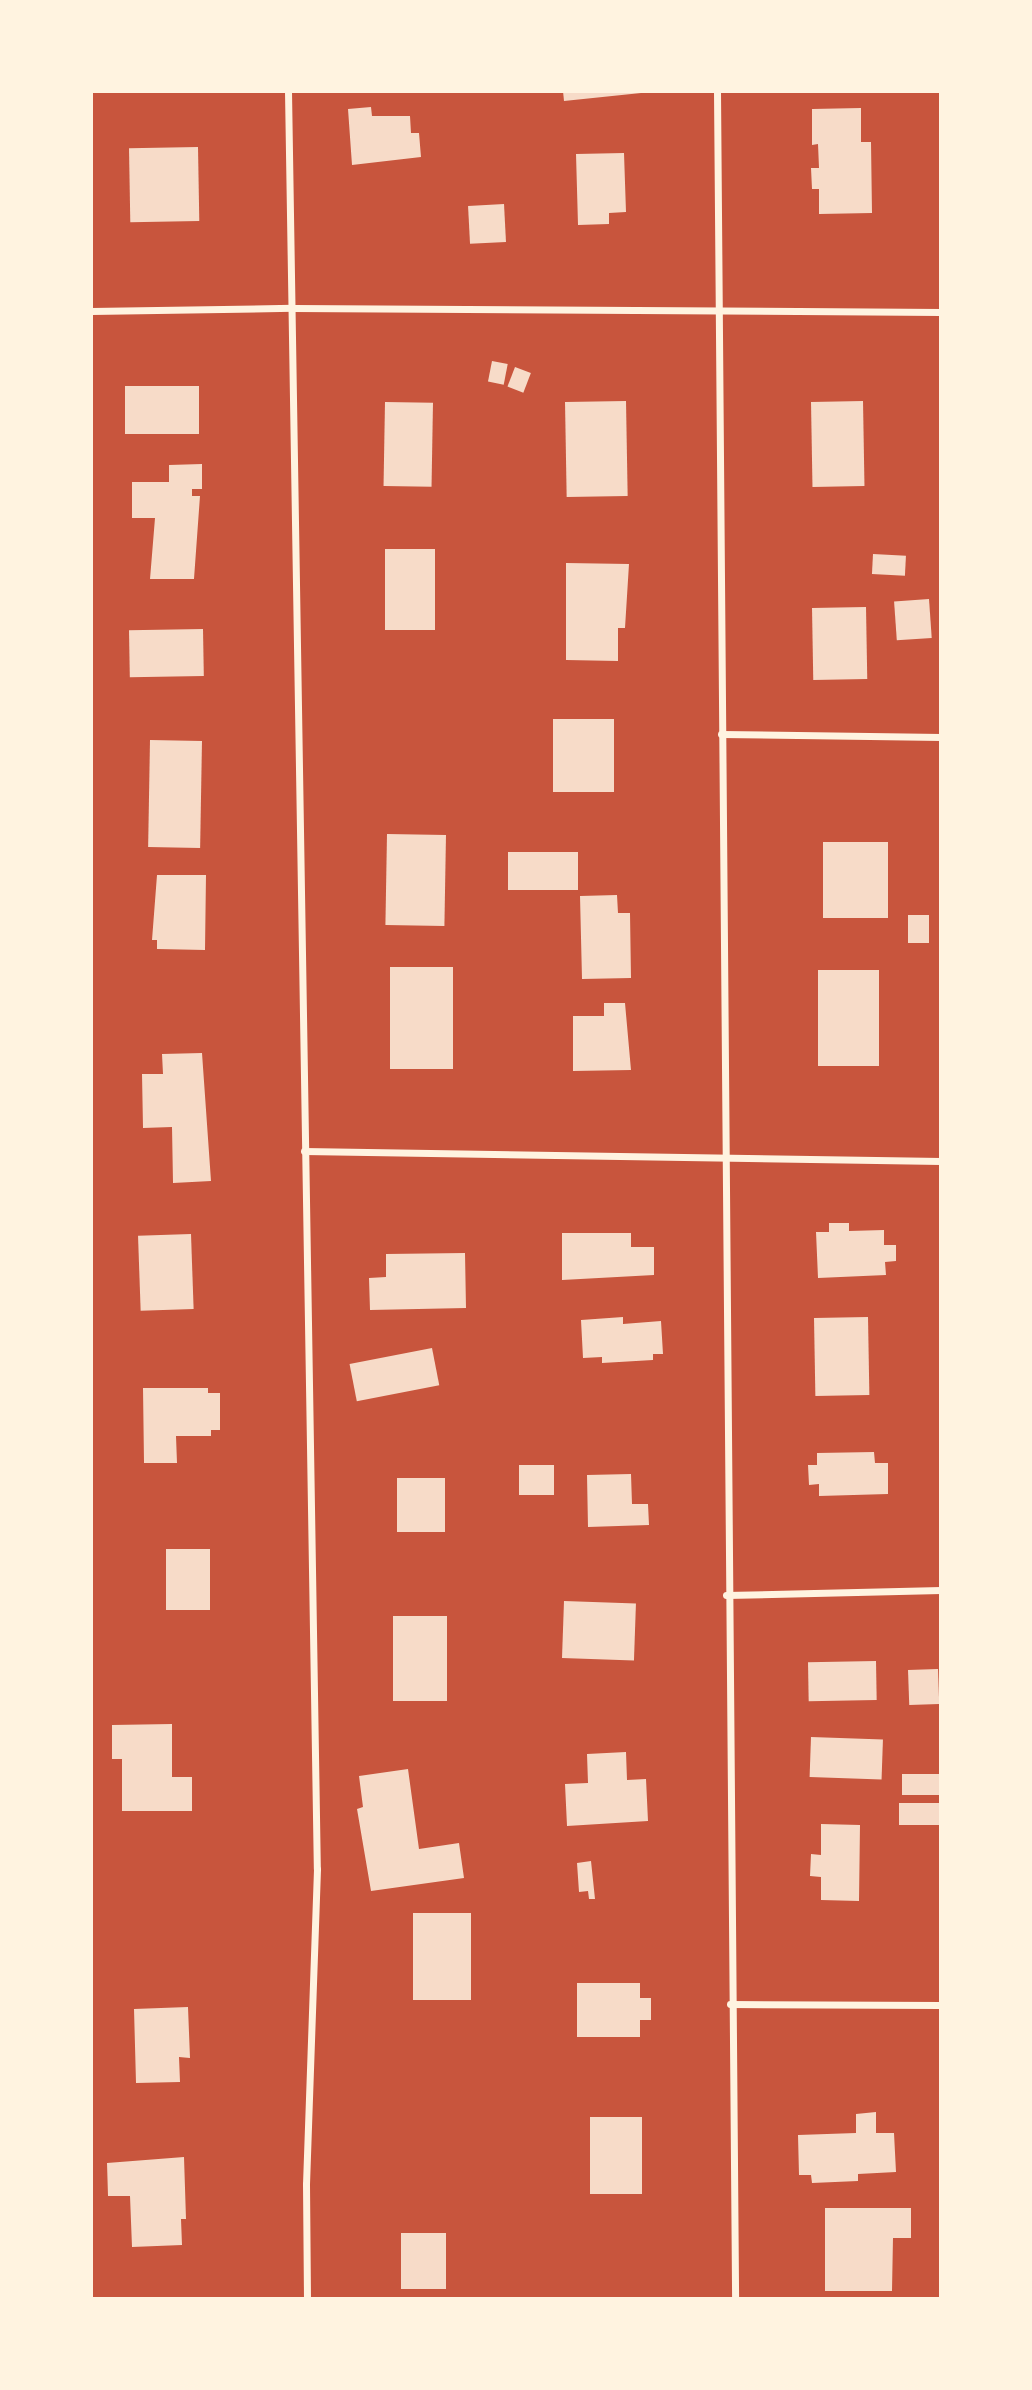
<!DOCTYPE html>
<html>
<head>
<meta charset="utf-8">
<style>
	body { margin:0 }
	#map { position:relative; width:1032px; height:2390px; overflow:hidden; background:#c8553d; font-family:"Libre Baskerville",serif }
	div>[style] { position:absolute }
	[style*='--x'] { left:calc(var(--x)*1px); top:calc(var(--y)*1px); width:calc(var(--w)*1px); rotate:calc(var(--a)*1deg) }
	.building>* { inset:0; background:#f7dbc8; transform-origin:0 0 }
	.minor>* { height:7px; margin:-3.5px; padding:0 3.5px; transform-origin:3.5px; border-radius:3.5px; background:#fff3e0 }
	span { translate:-50% -50%; white-space:nowrap; text-align:center; line-height:1.15; -webkit-text-stroke:5px #fff3e0; paint-order:stroke }
	.frame { position:absolute; inset:0; border:93px solid #fff3e0; pointer-events:none }
</style>
</head>
<body>
<div id="map">
	<div class="building">
		<div style="clip-path:polygon(563px 91px,641px 91px,641px 93px,564px 101px)"></div>
		<div style="clip-path:polygon(371px 107px,372px 116px,410px 116px,411px 133px,419px 133px,421px 157px,352px 165px,348px 109px)"></div>
		<div style="clip-path:polygon(861px 108px,861px 142px,871px 142px,872px 213px,819px 214px,819px 189px,812px 189px,811px 168px,819px 168px,818px 144px,812px 145px,812px 109px)"></div>
		<div style="left:198px;top:147px;width:74px;height:69px;rotate:89deg"></div>
		<div style="clip-path:polygon(624px 153px,626px 212px,609px 213px,609px 224px,578px 225px,576px 154px)"></div>
		<div style="left:504px;top:204px;width:38px;height:36px;rotate:87deg"></div>
		<div style="left:492px;top:361px;width:16px;height:21px;rotate:11deg"></div>
		<div style="left:515px;top:367px;width:17px;height:21px;rotate:21deg"></div>
		<div style="left:125px;top:386px;width:74px;height:48px"></div>
		<div style="left:626px;top:401px;width:95px;height:61px;rotate:89deg"></div>
		<div style="left:863px;top:401px;width:85px;height:52px;rotate:89deg"></div>
		<div style="left:385px;top:402px;width:48px;height:84px;rotate:1deg"></div>
		<div style="clip-path:polygon(202px 464px,202px 489px,192px 489px,192px 496px,200px 496px,194px 579px,150px 579px,155px 518px,132px 518px,132px 482px,169px 482px,169px 465px)"></div>
		<div style="left:385px;top:549px;width:50px;height:81px"></div>
		<div style="left:873px;top:554px;width:33px;height:20px;rotate:3deg"></div>
		<div style="clip-path:polygon(566px 563px,629px 564px,625px 628px,618px 628px,618px 661px,566px 660px)"></div>
		<div style="left:929px;top:599px;width:39px;height:35px;rotate:86deg"></div>
		<div style="left:866px;top:607px;width:72px;height:54px;rotate:89deg"></div>
		<div style="left:203px;top:629px;width:47px;height:74px;rotate:89deg"></div>
		<div style="left:614px;top:719px;width:73px;height:61px;rotate:90deg"></div>
		<div style="left:150px;top:740px;width:52px;height:107px;rotate:1deg"></div>
		<div style="left:387px;top:834px;width:59px;height:91px;rotate:1deg"></div>
		<div style="left:823px;top:842px;width:65px;height:76px"></div>
		<div style="left:578px;top:852px;width:38px;height:70px;rotate:90deg"></div>
		<div style="clip-path:polygon(157px 875px,206px 875px,205px 950px,157px 949px,157px 940px,152px 940px)"></div>
		<div style="clip-path:polygon(617px 895px,618px 913px,630px 913px,631px 978px,582px 979px,580px 896px)"></div>
		<div style="left:908px;top:915px;width:21px;height:28px"></div>
		<div style="left:390px;top:967px;width:63px;height:102px"></div>
		<div style="left:818px;top:970px;width:61px;height:96px"></div>
		<div style="clip-path:polygon(604px 1003px,625px 1003px,631px 1070px,573px 1071px,573px 1016px,604px 1016px)"></div>
		<div style="clip-path:polygon(202px 1053px,211px 1181px,173px 1183px,172px 1127px,143px 1128px,142px 1074px,163px 1074px,162px 1054px)"></div>
		<div style="clip-path:polygon(829px 1223px,849px 1223px,849px 1231px,884px 1230px,884px 1245px,896px 1245px,896px 1261px,885px 1262px,886px 1275px,818px 1278px,816px 1232px,829px 1232px)"></div>
		<div style="clip-path:polygon(562px 1233px,631px 1233px,631px 1247px,654px 1247px,654px 1275px,562px 1280px)"></div>
		<div style="left:191px;top:1234px;width:75px;height:53px;rotate:88deg"></div>
		<div style="clip-path:polygon(465px 1253px,466px 1308px,370px 1310px,369px 1278px,386px 1277px,386px 1254px)"></div>
		<div style="clip-path:polygon(623px 1317px,623px 1324px,661px 1321px,663px 1354px,653px 1354px,653px 1360px,602px 1363px,602px 1357px,583px 1358px,581px 1320px)"></div>
		<div style="left:868px;top:1317px;width:78px;height:54px;rotate:89deg"></div>
		<div style="left:432px;top:1348px;width:38px;height:84px;rotate:79deg"></div>
		<div style="clip-path:polygon(143px 1388px,208px 1388px,208px 1393px,220px 1393px,220px 1430px,211px 1430px,211px 1436px,176px 1436px,177px 1463px,144px 1463px)"></div>
		<div style="clip-path:polygon(874px 1452px,875px 1463px,888px 1463px,888px 1494px,819px 1496px,819px 1484px,809px 1485px,808px 1465px,817px 1465px,817px 1453px)"></div>
		<div style="left:519px;top:1465px;width:35px;height:30px"></div>
		<div style="clip-path:polygon(631px 1474px,632px 1504px,648px 1504px,649px 1525px,588px 1527px,587px 1475px)"></div>
		<div style="left:397px;top:1478px;width:48px;height:54px"></div>
		<div style="left:166px;top:1549px;width:44px;height:61px"></div>
		<div style="left:564px;top:1601px;width:72px;height:57px;rotate:2deg"></div>
		<div style="left:393px;top:1616px;width:54px;height:85px"></div>
		<div style="left:876px;top:1661px;width:39px;height:68px;rotate:89deg"></div>
		<div style="left:938px;top:1669px;width:35px;height:30px;rotate:88deg"></div>
		<div style="clip-path:polygon(172px 1724px,172px 1777px,192px 1777px,192px 1811px,122px 1811px,122px 1759px,112px 1759px,112px 1725px)"></div>
		<div style="left:811px;top:1737px;width:72px;height:40px;rotate:2deg"></div>
		<div style="clip-path:polygon(626px 1752px,627px 1780px,646px 1779px,648px 1821px,567px 1826px,565px 1784px,588px 1783px,587px 1754px)"></div>
		<div style="clip-path:polygon(408px 1769px,419px 1849px,459px 1843px,464px 1878px,371px 1891px,357px 1809px,363px 1807px,359px 1776px)"></div>
		<div style="left:902px;top:1774px;width:38px;height:21px"></div>
		<div style="left:899px;top:1803px;width:40px;height:22px"></div>
		<div style="clip-path:polygon(821px 1824px,860px 1825px,859px 1901px,821px 1900px,821px 1877px,810px 1876px,811px 1854px,821px 1855px)"></div>
		<div style="clip-path:polygon(591px 1861px,595px 1899px,589px 1899px,588px 1891px,579px 1892px,577px 1863px)"></div>
		<div style="left:471px;top:1913px;width:87px;height:58px;rotate:90deg"></div>
		<div style="clip-path:polygon(577px 1983px,640px 1983px,640px 1998px,651px 1998px,651px 2020px,640px 2020px,640px 2037px,577px 2037px)"></div>
		<div style="clip-path:polygon(188px 2007px,190px 2058px,179px 2057px,180px 2082px,136px 2083px,134px 2009px)"></div>
		<div style="clip-path:polygon(876px 2112px,876px 2133px,894px 2133px,896px 2172px,858px 2174px,858px 2181px,812px 2183px,811px 2175px,799px 2175px,798px 2135px,856px 2133px,856px 2114px)"></div>
		<div style="left:590px;top:2117px;width:52px;height:77px"></div>
		<div style="clip-path:polygon(184px 2157px,186px 2219px,181px 2219px,182px 2245px,132px 2247px,130px 2196px,108px 2196px,107px 2163px)"></div>
		<div style="clip-path:polygon(825px 2208px,911px 2208px,911px 2238px,893px 2238px,892px 2291px,825px 2291px)"></div>
		<div style="left:401px;top:2233px;width:45px;height:56px"></div>
	</div>
	<div class="minor">
		<div style="--x:288;--y:91;--w:1778;--a:89.07"></div>
		<div style="--x:317;--y:1869;--w:315;--a:92"></div>
		<div style="--x:306;--y:2184;--w:115;--a:89.5"></div>
		<div style="--x:717;--y:91;--w:2208;--a:89.53"></div>
		<div style="--x:91;--y:311;--w:202;--a:-0.9"></div>
		<div style="--x:293;--y:308;--w:648;--a:0.35"></div>
		<div style="--x:721;--y:734;--w:220;--a:0.8"></div>
		<div style="--x:304;--y:1151;--w:637;--a:0.9"></div>
		<div style="--x:726;--y:1595;--w:215;--a:-1.3"></div>
		<div style="--x:730;--y:2004;--w:211;--a:0.3"></div>
	</div>
	<div class="frame"></div>
</div>
</body>
</html>
